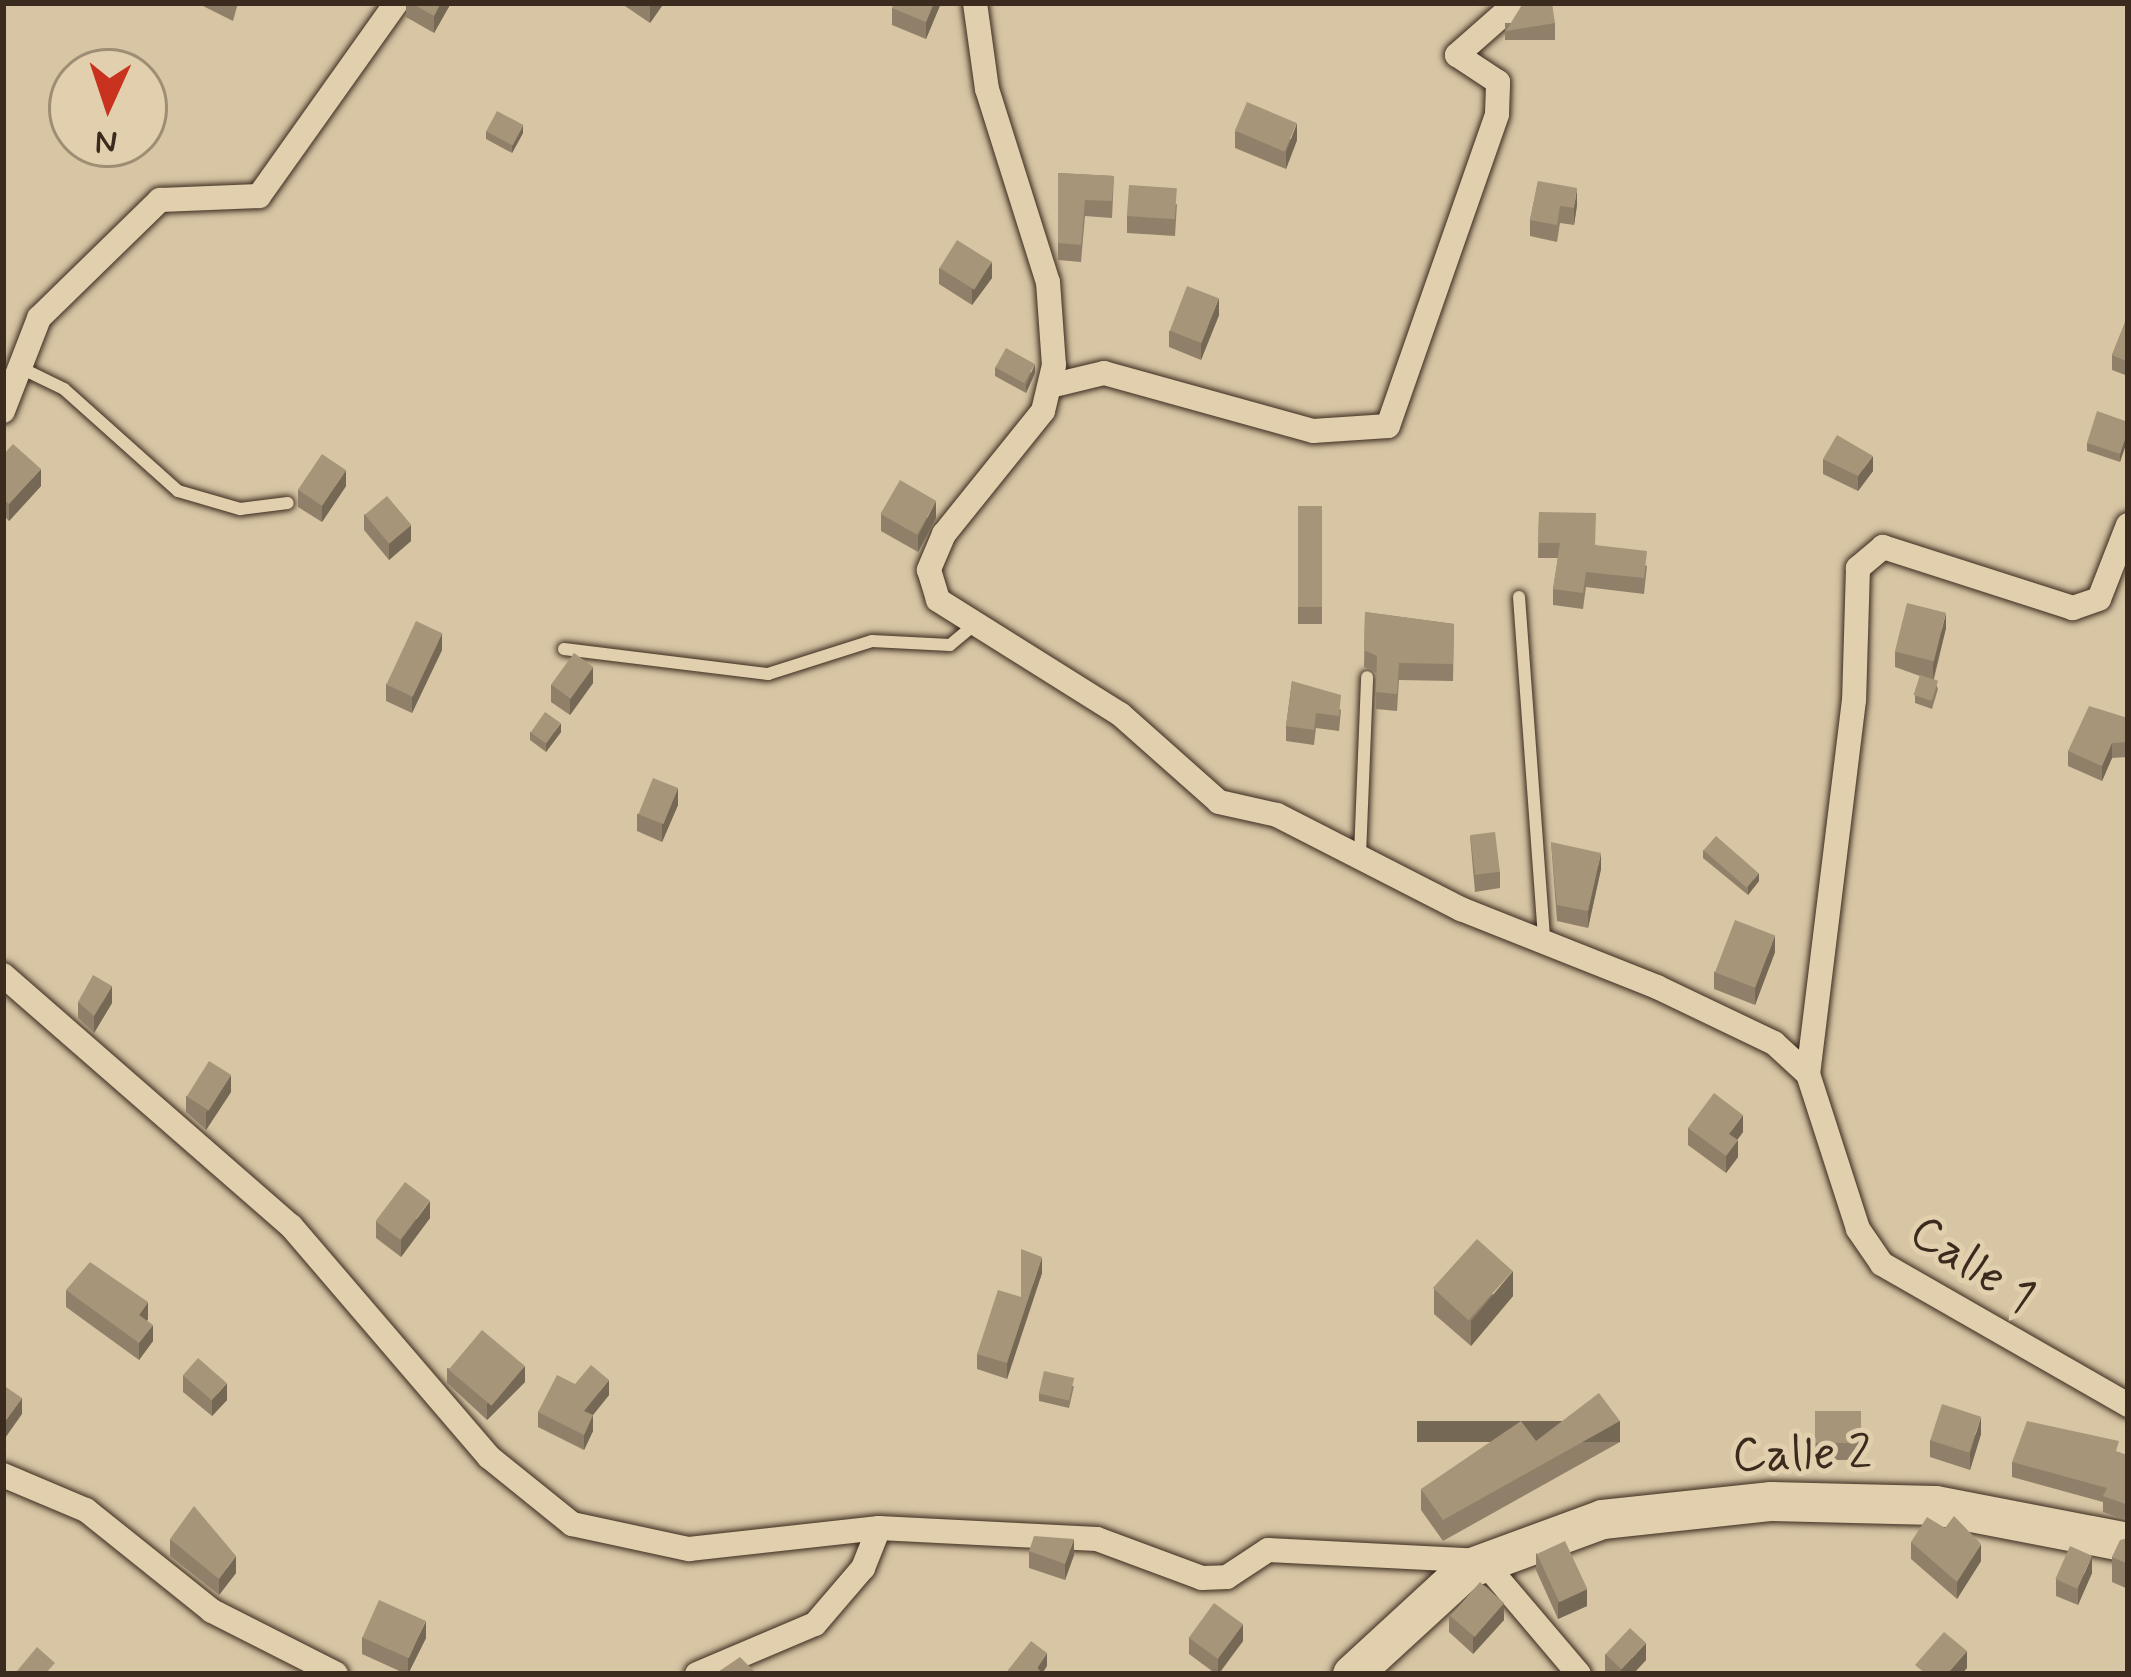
<!DOCTYPE html>
<html>
<head>
<meta charset="utf-8">
<style>
	body { margin:0 }
	#map { position:relative; width:2131px; height:1677px; overflow:hidden; background:#d7c5a4; font-family:Mynerve,sans-serif }
	div>[style] { position:absolute }
	[style*='--x'] { left:calc(var(--x)*1px); top:calc(var(--y)*1px); width:calc(var(--w)*1px); rotate:calc(var(--a)*1deg) }
	.roads { filter:drop-shadow(0 0 3px #3b2a1e) drop-shadow(0 0 3px #3b2a1e) }
	.lane>* { height:12px; margin:-6px; padding:0 6px; transform-origin:6px; border-radius:6px; background:#e1cfad }
	.street>* { height:24px; margin:-12px; padding:0 12px; transform-origin:12px; border-radius:12px; background:#e1cfad }
	.primary>* { height:39px; margin:-19.5px; padding:0 19.5px; transform-origin:19.5px; border-radius:19.5px; background:#e1cfad }
	.wall>* { inset:0; background:#908069; transform-origin:0 0 }
	.shaded-wall>* { inset:0; background:#756855; transform-origin:0 0 }
	.building>* { inset:0; background:#a7957a; transform-origin:0 0 }
	span { translate:-50% -50%; white-space:nowrap; text-align:center; line-height:1.15; -webkit-text-stroke:10px #e1cfad; paint-order:stroke }
	.street-label { font-size:48px; color:#3b2a1e }
	.frame { position:absolute; inset:0; border:6px solid #3b2a1e; pointer-events:none }
	.north { position:absolute; left:48px; top:48px; width:120px; height:120px; box-sizing:border-box; background:#e1cfad; border:3px solid #9f8d74; border-radius:50%; rotate:183deg; font-size:33px; font-weight:700; line-height:48px; text-align:center; color:#3b2a1e }
	.north::after { content:''; display:block; margin:auto; width:42px; height:54px; background:#c8321e; clip-path:polygon(50% 0,100% 100%,50% 72%,0 100%) }
</style>
</head>
<body>
<div id="map">
	<div class="roads">
		<div class="lane">
			<div style="--x:23;--y:369;--w:46;--a:26"></div>
			<div style="--x:64;--y:389;--w:153;--a:41.8"></div>
			<div style="--x:178;--y:491;--w:65;--a:16.2"></div>
			<div style="--x:240;--y:509;--w:48;--a:-7.1"></div>
			<div style="--x:1519;--y:597;--w:344;--a:85.8"></div>
			<div style="--x:564;--y:649;--w:206;--a:7"></div>
			<div style="--x:768;--y:674;--w:109;--a:-17.6"></div>
			<div style="--x:872;--y:641;--w:78;--a:2.9"></div>
			<div style="--x:950;--y:645;--w:31;--a:-40"></div>
			<div style="--x:1360;--y:855;--w:178;--a:-87.7"></div>
		</div>
		<div class="street">
			<div style="--x:975;--y:3;--w:87;--a:82.1"></div>
			<div style="--x:987;--y:89;--w:202;--a:72.5"></div>
			<div style="--x:1048;--y:282;--w:83;--a:85.9"></div>
			<div style="--x:1054;--y:365;--w:47;--a:103.4"></div>
			<div style="--x:1043;--y:411;--w:158;--a:128.8"></div>
			<div style="--x:944;--y:534;--w:39;--a:113"></div>
			<div style="--x:929;--y:570;--w:31;--a:73"></div>
			<div style="--x:938;--y:600;--w:215;--a:32.1"></div>
			<div style="--x:1120;--y:714;--w:132;--a:41.6"></div>
			<div style="--x:1219;--y:802;--w:59;--a:12.6"></div>
			<div style="--x:1277;--y:815;--w:207;--a:27.1"></div>
			<div style="--x:1461;--y:909;--w:211;--a:21.7"></div>
			<div style="--x:1657;--y:987;--w:130;--a:25.6"></div>
			<div style="--x:1774;--y:1043;--w:46;--a:42.4"></div>
			<div style="--x:1050;--y:386;--w:56;--a:-13.5"></div>
			<div style="--x:1104;--y:373;--w:217;--a:15.5"></div>
			<div style="--x:1313;--y:431;--w:75;--a:-3.8"></div>
			<div style="--x:1388;--y:426;--w:330;--a:-70.7"></div>
			<div style="--x:1497;--y:114;--w:32;--a:-88"></div>
			<div style="--x:1498;--y:82;--w:49;--a:-146.6"></div>
			<div style="--x:1457;--y:55;--w:79;--a:-41.4"></div>
			<div style="--x:3;--y:411;--w:100;--a:-68.8"></div>
			<div style="--x:39;--y:318;--w:169;--a:-44.3"></div>
			<div style="--x:160;--y:200;--w:99;--a:-2.3"></div>
			<div style="--x:259;--y:196;--w:237;--a:-54.6"></div>
			<div style="--x:2128;--y:525;--w:79;--a:111.4"></div>
			<div style="--x:2099;--y:599;--w:28;--a:161"></div>
			<div style="--x:2073;--y:608;--w:200;--a:-162.2"></div>
			<div style="--x:1883;--y:547;--w:33;--a:140"></div>
			<div style="--x:1858;--y:568;--w:132;--a:91.7"></div>
			<div style="--x:1854;--y:700;--w:377;--a:97"></div>
			<div style="--x:1808;--y:1074;--w:163;--a:72.1"></div>
			<div style="--x:1858;--y:1229;--w:42;--a:55.6"></div>
			<div style="--x:1882;--y:1264;--w:284;--a:29.8"></div>
			<div style="--x:3;--y:975;--w:382;--a:41.1"></div>
			<div style="--x:291;--y:1226;--w:304;--a:49.4"></div>
			<div style="--x:489;--y:1457;--w:107;--a:38.9"></div>
			<div style="--x:572;--y:1524;--w:120;--a:12.1"></div>
			<div style="--x:689;--y:1549;--w:191;--a:-6.3"></div>
			<div style="--x:879;--y:1528;--w:218;--a:2.9"></div>
			<div style="--x:1097;--y:1539;--w:112;--a:20.4"></div>
			<div style="--x:1202;--y:1578;--w:25;--a:-2"></div>
			<div style="--x:1227;--y:1577;--w:49;--a:-33.4"></div>
			<div style="--x:1268;--y:1550;--w:215;--a:2.9"></div>
			<div style="--x:1483;--y:1561;--w:148;--a:49.7"></div>
			<div style="--x:3;--y:1475;--w:90;--a:22.9"></div>
			<div style="--x:86;--y:1510;--w:161;--a:38.7"></div>
			<div style="--x:212;--y:1611;--w:139;--a:26.9"></div>
			<div style="--x:697;--y:1674;--w:128;--a:-23"></div>
			<div style="--x:815;--y:1624;--w:74;--a:-49.4"></div>
			<div style="--x:863;--y:1568;--w:43;--a:-68.2"></div>
		</div>
		<div class="primary">
			<div style="--x:1352;--y:1674;--w:155;--a:-42.6"></div>
			<div style="--x:1466;--y:1569;--w:145;--a:-20.2"></div>
			<div style="--x:1602;--y:1519;--w:170;--a:-6.1"></div>
			<div style="--x:1771;--y:1501;--w:164;--a:1.4"></div>
			<div style="--x:1935;--y:1505;--w:197;--a:10.9"></div>
		</div>
	</div>
	<div class="wall">
		<div style="clip-path:polygon(201px 3px,238px 3px,233px 21px,201px 5px)"></div>
		<div style="clip-path:polygon(406px 3px,451px 3px,434px 33px,406px 17px)"></div>
		<div style="clip-path:polygon(625px 3px,664px 3px,650px 23px,625px 6px)"></div>
		<div style="clip-path:polygon(941px 3px,926px 39px,892px 25px,892px 8px)"></div>
		<div style="left:1555px;top:23px;width:17px;height:50px;rotate:90deg"></div>
		<div style="clip-path:polygon(486px 131px,523px 133px,512px 153px,486px 139px)"></div>
		<div style="clip-path:polygon(1235px 131px,1297px 140px,1286px 169px,1235px 148px)"></div>
		<div style="clip-path:polygon(1058px 173px,1114px 176px,1112px 218px,1085px 216px,1081px 262px,1058px 260px)"></div>
		<div style="clip-path:polygon(1538px 181px,1577px 205px,1574px 225px,1560px 223px,1557px 242px,1530px 236px,1530px 220px)"></div>
		<div style="clip-path:polygon(1177px 204px,1175px 236px,1127px 233px,1127px 216px)"></div>
		<div style="clip-path:polygon(939px 268px,992px 278px,972px 305px,939px 284px)"></div>
		<div style="clip-path:polygon(1219px 315px,1201px 360px,1169px 347px,1169px 331px)"></div>
		<div style="clip-path:polygon(2128px 315px,2128px 376px,2112px 370px,2112px 355px)"></div>
		<div style="clip-path:polygon(995px 367px,1035px 373px,1026px 393px,995px 376px)"></div>
		<div style="clip-path:polygon(2128px 422px,2120px 462px,2087px 451px,2087px 443px)"></div>
		<div style="clip-path:polygon(3px 455px,41px 486px,9px 521px,3px 515px)"></div>
		<div style="clip-path:polygon(1823px 459px,1873px 471px,1858px 491px,1823px 474px)"></div>
		<div style="clip-path:polygon(346px 486px,322px 522px,298px 507px,298px 490px)"></div>
		<div style="left:1298px;top:506px;width:24px;height:118px"></div>
		<div style="clip-path:polygon(1539px 512px,1596px 545px,1647px 566px,1644px 594px,1586px 587px,1583px 609px,1553px 605px,1553px 589px,1558px 558px,1538px 558px)"></div>
		<div style="clip-path:polygon(364px 514px,411px 541px,389px 560px,364px 530px)"></div>
		<div style="clip-path:polygon(881px 514px,936px 518px,918px 552px,881px 531px)"></div>
		<div style="clip-path:polygon(1365px 612px,1454px 624px,1453px 681px,1399px 680px,1397px 711px,1376px 709px,1376px 673px,1364px 667px)"></div>
		<div style="clip-path:polygon(1946px 628px,1934px 679px,1938px 689px,1932px 709px,1915px 703px,1915px 695px,1920px 676px,1895px 667px,1895px 652px)"></div>
		<div style="clip-path:polygon(442px 650px,412px 713px,386px 701px,386px 684px)"></div>
		<div style="clip-path:polygon(1292px 681px,1341px 710px,1339px 731px,1316px 728px,1314px 745px,1286px 741px,1286px 726px)"></div>
		<div style="clip-path:polygon(593px 683px,570px 715px,551px 702px,551px 685px)"></div>
		<div style="clip-path:polygon(2128px 718px,2128px 757px,2112px 758px,2102px 781px,2068px 766px,2068px 751px)"></div>
		<div style="clip-path:polygon(530px 732px,561px 732px,546px 752px,530px 740px)"></div>
		<div style="clip-path:polygon(678px 805px,662px 842px,637px 831px,637px 814px)"></div>
		<div style="clip-path:polygon(1470px 836px,1500px 872px,1500px 888px,1475px 892px)"></div>
		<div style="clip-path:polygon(1551px 842px,1601px 869px,1588px 928px,1557px 921px)"></div>
		<div style="clip-path:polygon(1703px 850px,1759px 881px,1748px 895px,1703px 858px)"></div>
		<div style="clip-path:polygon(1775px 952px,1755px 1005px,1714px 989px,1714px 972px)"></div>
		<div style="clip-path:polygon(78px 1002px,112px 1003px,94px 1033px,78px 1018px)"></div>
		<div style="clip-path:polygon(231px 1092px,206px 1130px,186px 1112px,186px 1096px)"></div>
		<div style="clip-path:polygon(1688px 1128px,1743px 1132px,1737px 1140px,1738px 1157px,1726px 1173px,1688px 1145px)"></div>
		<div style="clip-path:polygon(430px 1218px,401px 1257px,376px 1238px,376px 1221px)"></div>
		<div style="clip-path:polygon(1042px 1273px,1007px 1379px,977px 1369px,977px 1354px)"></div>
		<div style="clip-path:polygon(1434px 1289px,1513px 1296px,1471px 1346px,1434px 1314px)"></div>
		<div style="clip-path:polygon(66px 1290px,148px 1319px,147px 1321px,153px 1341px,139px 1360px,66px 1307px)"></div>
		<div style="clip-path:polygon(447px 1368px,525px 1382px,487px 1420px,447px 1383px)"></div>
		<div style="clip-path:polygon(183px 1375px,227px 1400px,212px 1416px,183px 1392px)"></div>
		<div style="clip-path:polygon(575px 1384px,609px 1395px,593px 1415px,593px 1431px,584px 1450px,538px 1427px,538px 1412px)"></div>
		<div style="clip-path:polygon(1074px 1386px,1069px 1408px,1039px 1401px,1039px 1393px)"></div>
		<div style="left:1815px;top:1411px;width:46px;height:49px"></div>
		<div style="clip-path:polygon(1981px 1434px,1970px 1470px,1930px 1457px,1930px 1440px)"></div>
		<div style="clip-path:polygon(1536px 1441px,1620px 1442px,1443px 1541px,1421px 1510px,1421px 1489px)"></div>
		<div style="clip-path:polygon(2119px 1452px,2128px 1456px,2128px 1521px,2103px 1512px,2103px 1502px,2012px 1477px,2012px 1462px)"></div>
		<div style="clip-path:polygon(2128px 1538px,2128px 1589px,2112px 1582px,2112px 1557px)"></div>
		<div style="clip-path:polygon(170px 1539px,236px 1573px,219px 1595px,170px 1556px)"></div>
		<div style="clip-path:polygon(1911px 1542px,1981px 1561px,1957px 1599px,1911px 1559px)"></div>
		<div style="clip-path:polygon(1029px 1551px,1074px 1555px,1065px 1580px,1029px 1568px)"></div>
		<div style="clip-path:polygon(1536px 1553px,1587px 1606px,1558px 1619px,1536px 1570px)"></div>
		<div style="clip-path:polygon(2092px 1573px,2078px 1605px,2056px 1596px,2056px 1579px)"></div>
		<div style="clip-path:polygon(1449px 1615px,1504px 1620px,1473px 1654px,1449px 1632px)"></div>
		<div style="clip-path:polygon(362px 1637px,426px 1638px,408px 1674px,406px 1674px,362px 1654px)"></div>
		<div style="clip-path:polygon(1189px 1638px,1243px 1641px,1219px 1674px,1216px 1674px,1189px 1654px)"></div>
		<div style="clip-path:polygon(1605px 1654px,1646px 1660px,1633px 1674px,1608px 1674px,1605px 1671px)"></div>
	</div>
	<div class="shaded-wall">
		<div style="clip-path:polygon(441px 3px,451px 3px,434px 33px,434px 16px)"></div>
		<div style="clip-path:polygon(652px 3px,664px 3px,650px 23px,650px 7px)"></div>
		<div style="clip-path:polygon(934px 3px,941px 3px,926px 39px,926px 22px)"></div>
		<div style="clip-path:polygon(1297px 123px,1297px 140px,1286px 169px,1286px 152px)"></div>
		<div style="clip-path:polygon(523px 125px,523px 133px,512px 153px,512px 144px)"></div>
		<div style="clip-path:polygon(1577px 188px,1577px 205px,1574px 225px,1574px 208px)"></div>
		<div style="clip-path:polygon(992px 262px,992px 278px,972px 305px,972px 289px)"></div>
		<div style="clip-path:polygon(1219px 298px,1219px 315px,1201px 360px,1201px 343px)"></div>
		<div style="clip-path:polygon(1035px 364px,1035px 373px,1026px 393px,1026px 385px)"></div>
		<div style="clip-path:polygon(2128px 430px,2128px 439px,2120px 462px,2120px 454px)"></div>
		<div style="clip-path:polygon(1873px 456px,1873px 471px,1858px 491px,1858px 476px)"></div>
		<div style="clip-path:polygon(41px 469px,41px 486px,9px 521px,9px 504px)"></div>
		<div style="clip-path:polygon(346px 470px,346px 486px,322px 522px,322px 506px)"></div>
		<div style="clip-path:polygon(936px 501px,936px 518px,918px 552px,918px 536px)"></div>
		<div style="clip-path:polygon(411px 525px,411px 541px,389px 560px,389px 543px)"></div>
		<div style="clip-path:polygon(1946px 613px,1946px 628px,1933px 680px,1933px 665px)"></div>
		<div style="clip-path:polygon(442px 633px,442px 650px,412px 713px,412px 697px)"></div>
		<div style="clip-path:polygon(593px 667px,593px 683px,570px 715px,570px 699px)"></div>
		<div style="clip-path:polygon(561px 723px,561px 732px,546px 752px,546px 743px)"></div>
		<div style="clip-path:polygon(2112px 743px,2112px 758px,2102px 781px,2102px 766px)"></div>
		<div style="clip-path:polygon(678px 788px,678px 805px,662px 842px,662px 825px)"></div>
		<div style="clip-path:polygon(1601px 853px,1601px 869px,1588px 928px,1588px 911px)"></div>
		<div style="clip-path:polygon(1759px 873px,1759px 881px,1748px 895px,1748px 886px)"></div>
		<div style="clip-path:polygon(1775px 935px,1775px 952px,1755px 1005px,1755px 988px)"></div>
		<div style="clip-path:polygon(112px 986px,112px 1003px,94px 1033px,94px 1016px)"></div>
		<div style="clip-path:polygon(231px 1075px,231px 1092px,206px 1130px,206px 1113px)"></div>
		<div style="clip-path:polygon(1743px 1115px,1743px 1132px,1729px 1151px,1729px 1134px)"></div>
		<div style="clip-path:polygon(1738px 1140px,1738px 1157px,1726px 1173px,1726px 1156px)"></div>
		<div style="clip-path:polygon(430px 1201px,430px 1218px,401px 1257px,401px 1240px)"></div>
		<div style="clip-path:polygon(1042px 1257px,1042px 1273px,1007px 1379px,1007px 1363px)"></div>
		<div style="clip-path:polygon(1513px 1271px,1513px 1296px,1471px 1346px,1471px 1321px)"></div>
		<div style="clip-path:polygon(148px 1302px,148px 1319px,139px 1332px,139px 1315px)"></div>
		<div style="clip-path:polygon(153px 1325px,153px 1341px,139px 1360px,139px 1343px)"></div>
		<div style="clip-path:polygon(525px 1366px,525px 1382px,487px 1420px,487px 1404px)"></div>
		<div style="clip-path:polygon(609px 1380px,609px 1395px,584px 1426px,584px 1411px)"></div>
		<div style="clip-path:polygon(227px 1383px,227px 1400px,212px 1416px,212px 1400px)"></div>
		<div style="clip-path:polygon(22px 1398px,22px 1414px,3px 1441px,3px 1424px)"></div>
		<div style="clip-path:polygon(593px 1415px,593px 1431px,584px 1450px,584px 1435px)"></div>
		<div style="clip-path:polygon(1981px 1417px,1981px 1434px,1970px 1470px,1970px 1453px)"></div>
		<div style="left:1620px;top:1421px;width:21px;height:203px;rotate:90deg"></div>
		<div style="clip-path:polygon(1074px 1539px,1074px 1555px,1065px 1580px,1065px 1564px)"></div>
		<div style="clip-path:polygon(1981px 1544px,1981px 1561px,1957px 1599px,1957px 1582px)"></div>
		<div style="clip-path:polygon(236px 1556px,236px 1573px,219px 1595px,219px 1579px)"></div>
		<div style="clip-path:polygon(2092px 1556px,2092px 1573px,2078px 1605px,2078px 1588px)"></div>
		<div style="clip-path:polygon(1587px 1589px,1587px 1606px,1558px 1619px,1558px 1602px)"></div>
		<div style="clip-path:polygon(1504px 1603px,1504px 1620px,1473px 1654px,1473px 1637px)"></div>
		<div style="clip-path:polygon(426px 1621px,426px 1638px,408px 1674px,408px 1658px)"></div>
		<div style="clip-path:polygon(1243px 1624px,1243px 1641px,1218px 1674px,1218px 1658px)"></div>
		<div style="clip-path:polygon(1646px 1643px,1646px 1660px,1633px 1674px,1621px 1674px,1621px 1670px)"></div>
		<div style="clip-path:polygon(1967px 1651px,1967px 1668px,1962px 1674px,1947px 1674px)"></div>
		<div style="clip-path:polygon(1047px 1653px,1047px 1666px,1042px 1674px,1037px 1668px)"></div>
	</div>
	<div class="building">
		<div style="clip-path:polygon(411px 3px,441px 3px,434px 16px)"></div>
		<div style="clip-path:polygon(894px 3px,934px 3px,926px 22px,892px 8px)"></div>
		<div style="clip-path:polygon(1523px 3px,1552px 3px,1555px 23px,1506px 31px)"></div>
		<div style="left:1247px;top:102px;width:54px;height:31px;rotate:23deg"></div>
		<div style="left:497px;top:111px;width:30px;height:23px;rotate:28deg"></div>
		<div style="clip-path:polygon(1058px 173px,1114px 176px,1112px 201px,1085px 200px,1081px 245px,1058px 243px)"></div>
		<div style="clip-path:polygon(1538px 181px,1577px 188px,1574px 208px,1560px 206px,1557px 225px,1530px 220px)"></div>
		<div style="left:1129px;top:185px;width:48px;height:31px;rotate:4deg"></div>
		<div style="left:957px;top:240px;width:41px;height:33px;rotate:32deg"></div>
		<div style="left:1187px;top:286px;width:34px;height:48px;rotate:21deg"></div>
		<div style="clip-path:polygon(2128px 315px,2128px 362px,2112px 355px)"></div>
		<div style="left:1006px;top:348px;width:33px;height:22px;rotate:29deg"></div>
		<div style="clip-path:polygon(2097px 411px,2128px 422px,2128px 430px,2120px 454px,2087px 443px)"></div>
		<div style="clip-path:polygon(1837px 435px,1873px 456px,1858px 476px,1823px 459px)"></div>
		<div style="clip-path:polygon(13px 444px,41px 469px,9px 504px,3px 499px,3px 455px)"></div>
		<div style="left:322px;top:454px;width:29px;height:43px;rotate:34deg"></div>
		<div style="left:900px;top:480px;width:42px;height:39px;rotate:30deg"></div>
		<div style="left:387px;top:496px;width:38px;height:29px;rotate:50deg"></div>
		<div style="left:1298px;top:506px;width:24px;height:101px"></div>
		<div style="clip-path:polygon(1539px 512px,1596px 513px,1595px 545px,1647px 551px,1644px 578px,1586px 572px,1583px 593px,1553px 589px,1560px 543px,1538px 543px)"></div>
		<div style="left:1907px;top:603px;width:40px;height:50px;rotate:14deg"></div>
		<div style="clip-path:polygon(1365px 612px,1454px 624px,1453px 664px,1399px 663px,1397px 694px,1376px 692px,1377px 656px,1364px 650px)"></div>
		<div style="left:416px;top:621px;width:29px;height:70px;rotate:25deg"></div>
		<div style="left:574px;top:653px;width:24px;height:39px;rotate:36deg"></div>
		<div style="left:1920px;top:675px;width:19px;height:21px;rotate:18deg"></div>
		<div style="clip-path:polygon(1292px 681px,1341px 695px,1339px 716px,1316px 713px,1314px 730px,1286px 726px)"></div>
		<div style="clip-path:polygon(2089px 706px,2128px 718px,2128px 742px,2112px 743px,2102px 766px,2068px 751px)"></div>
		<div style="left:545px;top:712px;width:19px;height:25px;rotate:35deg"></div>
		<div style="left:653px;top:778px;width:27px;height:39px;rotate:22deg"></div>
		<div style="left:1495px;top:832px;width:40px;height:25px;rotate:83deg"></div>
		<div style="left:1716px;top:836px;width:57px;height:19px;rotate:41deg"></div>
		<div style="clip-path:polygon(1551px 842px,1601px 853px,1588px 911px,1557px 905px)"></div>
		<div style="left:1735px;top:920px;width:43px;height:56px;rotate:21deg"></div>
		<div style="clip-path:polygon(93px 975px,112px 986px,94px 1016px,78px 1002px)"></div>
		<div style="left:209px;top:1061px;width:26px;height:42px;rotate:32deg"></div>
		<div style="clip-path:polygon(1714px 1093px,1743px 1115px,1729px 1134px,1738px 1140px,1726px 1156px,1688px 1128px)"></div>
		<div style="left:405px;top:1182px;width:31px;height:49px;rotate:37deg"></div>
		<div style="left:1477px;top:1239px;width:48px;height:66px;rotate:42deg"></div>
		<div style="clip-path:polygon(1021px 1249px,1042px 1257px,1007px 1363px,977px 1354px,998px 1290px,1021px 1297px)"></div>
		<div style="clip-path:polygon(90px 1262px,148px 1302px,139px 1315px,153px 1325px,139px 1343px,66px 1290px)"></div>
		<div style="left:482px;top:1330px;width:56px;height:52px;rotate:40deg"></div>
		<div style="left:198px;top:1358px;width:38px;height:23px;rotate:41deg"></div>
		<div style="clip-path:polygon(591px 1365px,609px 1380px,584px 1411px,593px 1415px,584px 1435px,538px 1412px,557px 1375px,575px 1384px)"></div>
		<div style="left:1044px;top:1371px;width:31px;height:23px;rotate:13deg"></div>
		<div style="clip-path:polygon(3px 1385px,22px 1398px,3px 1424px)"></div>
		<div style="clip-path:polygon(1599px 1393px,1620px 1421px,1443px 1520px,1421px 1489px,1521px 1421px,1536px 1441px)"></div>
		<div style="left:1942px;top:1404px;width:41px;height:38px;rotate:18deg"></div>
		<div style="left:1815px;top:1411px;width:46px;height:32px"></div>
		<div style="clip-path:polygon(2027px 1421px,2119px 1441px,2116px 1451px,2128px 1456px,2128px 1505px,2103px 1496px,2107px 1488px,2012px 1462px)"></div>
		<div style="clip-path:polygon(194px 1506px,236px 1556px,219px 1579px,170px 1539px)"></div>
		<div style="clip-path:polygon(1954px 1516px,1981px 1544px,1957px 1582px,1911px 1542px,1927px 1517px,1945px 1528px)"></div>
		<div style="clip-path:polygon(1034px 1536px,1074px 1539px,1065px 1564px,1029px 1551px)"></div>
		<div style="clip-path:polygon(2128px 1538px,2128px 1564px,2112px 1557px,2120px 1540px)"></div>
		<div style="left:1565px;top:1541px;width:53px;height:31px;rotate:65deg"></div>
		<div style="left:2070px;top:1546px;width:24px;height:36px;rotate:24deg"></div>
		<div style="left:1480px;top:1582px;width:32px;height:45px;rotate:41deg"></div>
		<div style="left:379px;top:1600px;width:51px;height:41px;rotate:24deg"></div>
		<div style="left:1214px;top:1603px;width:36px;height:43px;rotate:36deg"></div>
		<div style="left:1630px;top:1628px;width:22px;height:36px;rotate:43deg"></div>
		<div style="clip-path:polygon(1944px 1632px,1967px 1651px,1947px 1674px,1926px 1674px,1915px 1665px)"></div>
		<div style="clip-path:polygon(1031px 1641px,1047px 1653px,1037px 1668px,1043px 1674px,1005px 1674px)"></div>
		<div style="clip-path:polygon(37px 1647px,55px 1663px,45px 1674px,21px 1674px,17px 1671px)"></div>
		<div style="clip-path:polygon(740px 1657px,757px 1674px,715px 1674px)"></div>
	</div>
	<div class="street-label">
		<span style="left:1972px;top:1265px;rotate:33deg">Calle 1</span>
		<span style="left:1802px;top:1455px;rotate:-1deg">Calle 2</span>
	</div>
	<div class="frame"></div>
	<div class="north">N</div>
</div>
</body>
</html>
